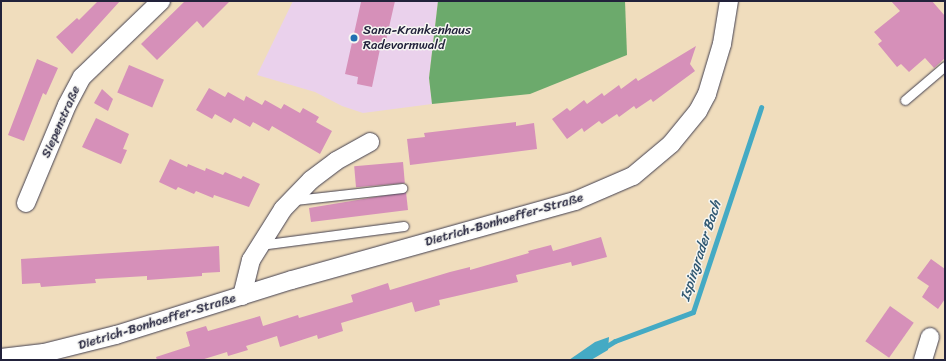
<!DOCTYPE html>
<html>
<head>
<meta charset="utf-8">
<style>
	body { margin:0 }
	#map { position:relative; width:946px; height:361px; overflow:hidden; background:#f0ddbd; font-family:Sriracha,sans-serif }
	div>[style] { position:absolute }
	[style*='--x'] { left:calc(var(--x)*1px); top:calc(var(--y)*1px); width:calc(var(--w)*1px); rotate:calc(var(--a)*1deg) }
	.built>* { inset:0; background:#ead1ec }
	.forest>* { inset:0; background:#6caa6c }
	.water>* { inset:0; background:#44aac4 }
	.stream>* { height:5px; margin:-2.5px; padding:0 2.5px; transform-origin:2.5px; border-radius:2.5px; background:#44aac4 }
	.building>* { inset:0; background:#d690b9; transform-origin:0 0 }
	.roads { filter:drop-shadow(0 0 1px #413e4e) drop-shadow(0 0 1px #413e4e) }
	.lane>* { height:9px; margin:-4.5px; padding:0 4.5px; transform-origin:4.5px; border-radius:4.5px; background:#fff }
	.street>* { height:18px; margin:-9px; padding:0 9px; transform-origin:9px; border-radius:9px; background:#fff }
	.dots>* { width:11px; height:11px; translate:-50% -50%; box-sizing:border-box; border:2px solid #f6f6f2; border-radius:50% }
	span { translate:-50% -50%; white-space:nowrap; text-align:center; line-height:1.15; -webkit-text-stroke:3px #f6f6f2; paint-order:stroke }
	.poi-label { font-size:13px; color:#22223b }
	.left { translate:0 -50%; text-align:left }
	.street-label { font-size:13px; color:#22223b }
	.water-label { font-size:14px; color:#305872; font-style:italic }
	.frame { position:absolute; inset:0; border:2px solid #22223b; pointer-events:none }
</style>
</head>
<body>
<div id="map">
	<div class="built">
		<div style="clip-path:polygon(293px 1px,438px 1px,429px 78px,432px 104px,363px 113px,342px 106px,315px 92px,257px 75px)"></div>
	</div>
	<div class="forest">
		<div style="clip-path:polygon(438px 1px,625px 1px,627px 55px,530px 94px,432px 104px,429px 78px)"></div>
	</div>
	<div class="water">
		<div style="clip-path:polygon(609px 337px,608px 350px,591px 360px,569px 360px,595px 342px)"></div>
	</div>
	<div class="stream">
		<div style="--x:602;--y:349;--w:15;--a:-32"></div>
		<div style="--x:615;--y:341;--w:83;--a:-20.4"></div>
		<div style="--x:693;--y:312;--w:216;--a:-71.6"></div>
	</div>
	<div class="building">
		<div style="clip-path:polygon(98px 1px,120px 1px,72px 54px,56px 37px,77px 18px,79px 20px)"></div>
		<div style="clip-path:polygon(185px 1px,230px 1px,203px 28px,197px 21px,157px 60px,141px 44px)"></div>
		<div style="clip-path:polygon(395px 1px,384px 49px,380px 49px,372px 87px,357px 84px,358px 77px,345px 74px,361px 2px)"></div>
		<div style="clip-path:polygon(891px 1px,932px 1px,945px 16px,945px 58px,934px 68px,925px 58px,909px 72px,901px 64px,897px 67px,878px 44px,882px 41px,874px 32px,900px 11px)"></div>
		<div style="clip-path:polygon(696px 46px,690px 64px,695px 71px,653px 102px,651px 99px,636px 109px,634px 106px,619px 117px,617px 114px,602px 124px,599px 121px,584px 132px,582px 128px,567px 139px,552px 119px,567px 108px,570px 111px,584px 100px,587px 104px,602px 93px,604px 96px,619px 85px,621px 89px,636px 78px,638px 81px)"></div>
		<div style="clip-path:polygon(37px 59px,58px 68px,46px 95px,43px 93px,24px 141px,8px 135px)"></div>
		<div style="left:129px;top:65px;width:38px;height:30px;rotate:23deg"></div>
		<div style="clip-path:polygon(209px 88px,225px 97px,228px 92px,244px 101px,246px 96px,262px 105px,265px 100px,281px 109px,284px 104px,300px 113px,303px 108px,319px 117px,316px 122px,332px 131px,320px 154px,272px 126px,269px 131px,253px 122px,250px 127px,234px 118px,231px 123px,215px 114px,212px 119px,196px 110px)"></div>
		<div style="clip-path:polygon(102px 89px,113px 99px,108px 111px,94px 103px)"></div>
		<div style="clip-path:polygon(96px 118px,129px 134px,123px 149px,127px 150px,121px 164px,82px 147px)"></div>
		<div style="clip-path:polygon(516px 122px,516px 126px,534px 123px,537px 149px,410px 165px,407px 139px,425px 137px,424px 133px)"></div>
		<div style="clip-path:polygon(170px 159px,187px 167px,188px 164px,205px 171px,206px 168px,223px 175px,225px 172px,241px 179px,243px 176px,260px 184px,249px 207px,214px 195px,213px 198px,196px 191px,194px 194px,178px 187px,176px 190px,159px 182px)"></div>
		<div style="left:403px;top:162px;width:21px;height:49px;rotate:85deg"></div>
		<div style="clip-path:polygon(406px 192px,408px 210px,311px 222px,309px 208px)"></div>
		<div style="clip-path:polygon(601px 237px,607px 257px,572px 266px,571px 262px,516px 275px,518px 282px,439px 300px,440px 305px,415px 312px,412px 302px,341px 323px,343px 331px,318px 339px,317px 335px,280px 347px,277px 336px,246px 346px,248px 350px,228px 356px,227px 352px,201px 360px,157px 360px,156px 357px,190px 346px,186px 332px,206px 326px,208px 331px,260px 316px,263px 326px,298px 315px,299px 318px,353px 302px,351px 295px,388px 283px,390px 290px,450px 272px,470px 267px,470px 270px,529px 253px,528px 251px,551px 245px,553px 251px)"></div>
		<div style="clip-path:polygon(219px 246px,220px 272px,202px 273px,202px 276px,147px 280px,147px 276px,95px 279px,96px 283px,41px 287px,40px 283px,22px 284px,21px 259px)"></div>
		<div style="clip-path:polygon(931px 259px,945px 269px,945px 299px,938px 309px,922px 297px,929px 286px,917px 278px)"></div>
		<div style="left:890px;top:306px;width:29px;height:43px;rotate:35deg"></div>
	</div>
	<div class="roads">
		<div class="lane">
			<div style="--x:905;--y:100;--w:52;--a:-40.4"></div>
			<div style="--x:295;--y:200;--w:108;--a:-6.4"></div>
			<div style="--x:260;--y:245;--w:145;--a:-7.5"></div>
		</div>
		<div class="street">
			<div style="--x:26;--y:203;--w:106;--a:-67.3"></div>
			<div style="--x:67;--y:105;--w:32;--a:-62"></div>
			<div style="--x:82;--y:77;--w:110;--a:-43.9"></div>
			<div style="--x:242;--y:296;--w:37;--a:-76"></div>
			<div style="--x:251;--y:260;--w:60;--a:-57.9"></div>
			<div style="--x:283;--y:209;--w:40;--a:-46"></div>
			<div style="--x:311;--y:180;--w:31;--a:-37"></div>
			<div style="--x:336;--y:161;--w:39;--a:-29"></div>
			<div style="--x:1;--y:358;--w:43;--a:-6.6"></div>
			<div style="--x:44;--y:353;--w:74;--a:-14"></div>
			<div style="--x:116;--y:335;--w:184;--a:-17.4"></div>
			<div style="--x:292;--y:280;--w:294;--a:-15.6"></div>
			<div style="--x:575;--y:201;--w:63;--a:-23.3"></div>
			<div style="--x:633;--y:176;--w:50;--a:-40.1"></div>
			<div style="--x:671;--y:144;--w:43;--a:-50.7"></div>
			<div style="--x:698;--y:111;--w:19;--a:-62"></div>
			<div style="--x:707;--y:94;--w:52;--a:-73.3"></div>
			<div style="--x:722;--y:44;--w:44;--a:-80.8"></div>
			<div style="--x:923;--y:360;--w:24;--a:-73"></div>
		</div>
	</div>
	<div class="dots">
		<div style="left:354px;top:38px;background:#1f6fb2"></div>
	</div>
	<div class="poi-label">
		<span class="left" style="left:363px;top:38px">Sana-Krankenhaus<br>Radevormwald</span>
	</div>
	<div class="street-label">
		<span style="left:61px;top:122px;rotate:-66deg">Siepenstraße</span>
		<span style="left:504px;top:220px;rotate:-16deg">Dietrich-Bonhoeffer-Straße</span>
		<span style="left:157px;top:322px;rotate:-17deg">Dietrich-Bonhoeffer-Straße</span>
	</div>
	<div class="water-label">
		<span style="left:701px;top:251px;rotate:-72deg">Ispingrader Bach</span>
	</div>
	<div class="frame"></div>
</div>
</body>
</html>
